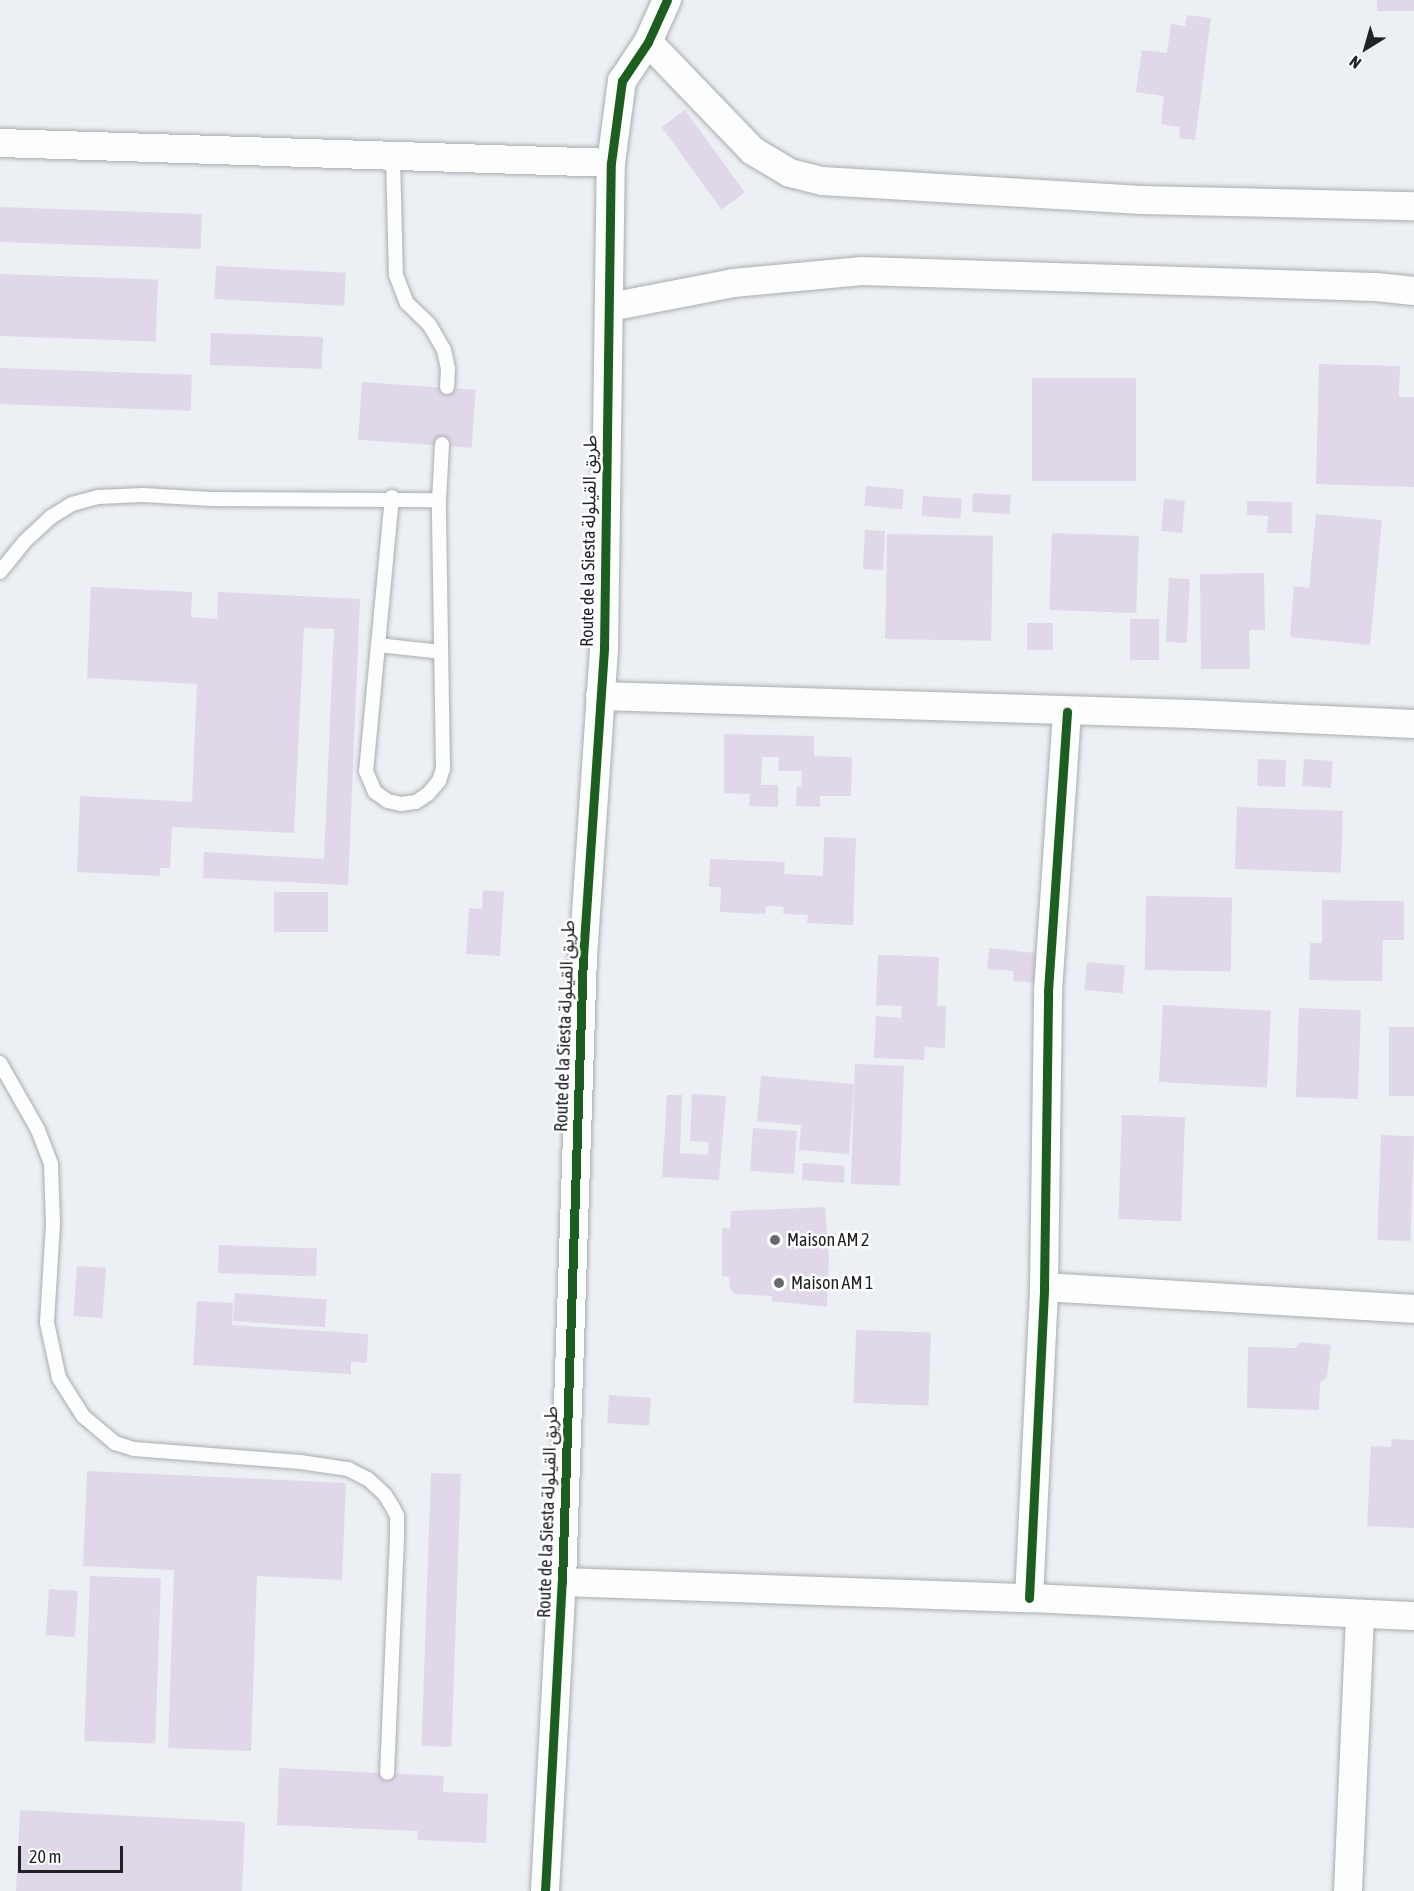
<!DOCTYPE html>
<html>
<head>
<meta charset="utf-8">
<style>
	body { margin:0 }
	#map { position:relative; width:1414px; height:1891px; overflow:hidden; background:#eceff3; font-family:"Asap Condensed","Noto Sans Arabic",sans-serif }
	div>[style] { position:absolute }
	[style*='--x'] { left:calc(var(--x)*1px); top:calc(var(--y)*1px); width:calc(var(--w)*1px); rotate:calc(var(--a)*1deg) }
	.building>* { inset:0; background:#e0d8e8; transform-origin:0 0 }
	.roads { filter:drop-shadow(0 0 2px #aaacaf) drop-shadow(0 0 2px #aaacaf) }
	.lane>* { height:14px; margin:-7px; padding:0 7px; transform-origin:7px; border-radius:7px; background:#fcfdfd }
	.street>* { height:28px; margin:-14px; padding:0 14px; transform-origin:14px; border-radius:14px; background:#fcfdfd }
	.cycleway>* { height:9px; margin:-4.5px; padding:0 4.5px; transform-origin:4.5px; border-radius:4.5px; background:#1b5e20 }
	.dots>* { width:16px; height:16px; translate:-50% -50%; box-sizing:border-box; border:3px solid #fff; border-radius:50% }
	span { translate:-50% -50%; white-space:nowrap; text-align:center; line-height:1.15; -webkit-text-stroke:5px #fff; paint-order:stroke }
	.street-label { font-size:18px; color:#202225 }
	.poi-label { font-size:18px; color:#202225 }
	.left { translate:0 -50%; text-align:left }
	.north { position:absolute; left:1336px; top:18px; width:60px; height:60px; -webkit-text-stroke:4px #fff; paint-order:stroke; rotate:217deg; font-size:16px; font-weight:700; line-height:24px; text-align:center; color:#202225 }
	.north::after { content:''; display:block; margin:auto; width:21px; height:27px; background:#202225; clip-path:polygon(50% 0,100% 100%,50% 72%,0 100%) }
	.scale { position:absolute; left:18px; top:1846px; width:105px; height:27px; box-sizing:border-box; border:3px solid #202225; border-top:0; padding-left:8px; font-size:18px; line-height:21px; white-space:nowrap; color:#202225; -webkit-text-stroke:4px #fff; paint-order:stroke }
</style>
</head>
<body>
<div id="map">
	<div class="building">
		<div style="left:1377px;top:0;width:37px;height:11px"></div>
		<div style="clip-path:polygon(1187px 15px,1211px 18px,1195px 140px,1179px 138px,1180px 127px,1161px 124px,1164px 96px,1136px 92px,1142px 50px,1167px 53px,1171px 24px,1185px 26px)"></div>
		<div style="left:685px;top:110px;width:102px;height:29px;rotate:54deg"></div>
		<div style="left:0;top:207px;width:202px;height:35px;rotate:2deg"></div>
		<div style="left:216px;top:266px;width:130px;height:33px;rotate:3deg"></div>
		<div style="left:0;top:274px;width:158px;height:62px;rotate:2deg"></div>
		<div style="left:211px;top:333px;width:112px;height:32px;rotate:2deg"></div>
		<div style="clip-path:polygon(1319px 364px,1400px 366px,1399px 397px,1414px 397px,1414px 487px,1316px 484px)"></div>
		<div style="left:0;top:368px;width:192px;height:36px;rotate:2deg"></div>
		<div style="left:1136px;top:378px;width:103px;height:104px;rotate:90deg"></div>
		<div style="left:362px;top:382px;width:114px;height:58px;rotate:4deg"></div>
		<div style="left:866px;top:486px;width:38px;height:20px;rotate:5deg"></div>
		<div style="left:973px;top:493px;width:38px;height:19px;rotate:3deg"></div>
		<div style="left:923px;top:496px;width:39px;height:20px;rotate:4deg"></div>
		<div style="left:1164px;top:499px;width:21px;height:32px;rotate:5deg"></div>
		<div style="clip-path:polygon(1247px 501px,1292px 502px,1292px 533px,1267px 533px,1268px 516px,1247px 515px)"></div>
		<div style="clip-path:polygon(1316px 514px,1382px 520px,1370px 645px,1290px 637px,1294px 586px,1309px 588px)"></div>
		<div style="left:865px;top:530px;width:20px;height:39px;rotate:3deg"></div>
		<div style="left:1052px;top:533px;width:87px;height:77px;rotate:2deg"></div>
		<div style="left:887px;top:534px;width:106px;height:105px;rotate:1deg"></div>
		<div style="clip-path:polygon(1264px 573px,1265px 630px,1249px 630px,1250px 669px,1201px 669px,1200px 574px)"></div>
		<div style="left:1169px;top:578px;width:21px;height:64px;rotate:3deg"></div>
		<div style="clip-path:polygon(91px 587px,192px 592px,191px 617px,217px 619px,218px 592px,360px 599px,348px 885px,203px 878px,204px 852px,324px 859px,334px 629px,304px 628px,294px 833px,172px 827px,170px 868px,160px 868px,160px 876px,77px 872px,80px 796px,192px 802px,197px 684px,87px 678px)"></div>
		<div style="left:1130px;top:619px;width:29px;height:41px"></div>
		<div style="left:1027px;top:623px;width:26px;height:27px"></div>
		<div style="clip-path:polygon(724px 734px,814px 736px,814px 756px,852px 757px,851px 796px,820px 796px,820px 807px,796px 806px,797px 786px,801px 786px,802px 771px,778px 771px,779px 757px,762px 757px,761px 785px,778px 785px,778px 807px,749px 806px,750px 794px,724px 793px)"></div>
		<div style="left:1258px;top:759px;width:28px;height:27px;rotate:2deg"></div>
		<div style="left:1304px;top:759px;width:29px;height:27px;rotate:4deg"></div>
		<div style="left:1237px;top:807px;width:106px;height:62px;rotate:2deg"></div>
		<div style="clip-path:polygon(824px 837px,856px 838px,853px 925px,807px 923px,808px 915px,783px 914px,784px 907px,766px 906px,765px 914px,720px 912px,721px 887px,709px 887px,710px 859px,785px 862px,784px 874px,823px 876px)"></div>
		<div style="clip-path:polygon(483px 890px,504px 892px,500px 956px,466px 954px,469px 908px,482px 909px)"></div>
		<div style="left:274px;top:892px;width:54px;height:40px"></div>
		<div style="left:1146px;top:896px;width:86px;height:74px;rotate:1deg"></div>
		<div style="clip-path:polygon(1322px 900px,1404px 901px,1404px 940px,1383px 940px,1382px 981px,1309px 980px,1310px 943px,1322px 943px)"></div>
		<div style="clip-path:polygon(989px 948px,1045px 954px,1043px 983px,1013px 981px,1014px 971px,987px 969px)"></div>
		<div style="clip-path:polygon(878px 955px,939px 957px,937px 1006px,946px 1006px,945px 1048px,925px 1047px,924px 1060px,874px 1058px,876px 1016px,901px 1018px,902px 1006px,876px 1005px)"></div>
		<div style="left:1087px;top:962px;width:38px;height:28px;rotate:5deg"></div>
		<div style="left:1163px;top:1005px;width:108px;height:77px;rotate:3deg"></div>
		<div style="left:1299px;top:1008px;width:62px;height:89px;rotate:2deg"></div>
		<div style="left:1389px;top:1027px;width:25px;height:69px"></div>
		<div style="left:855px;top:1064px;width:49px;height:120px;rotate:2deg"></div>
		<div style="clip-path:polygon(761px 1076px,854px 1084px,849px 1154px,799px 1150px,801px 1125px,757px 1121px)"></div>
		<div style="clip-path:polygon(692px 1094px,726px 1096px,719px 1180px,662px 1177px,667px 1095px,682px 1095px,680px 1153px,708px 1155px,709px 1142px,690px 1141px)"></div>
		<div style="left:1122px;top:1115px;width:63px;height:104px;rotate:2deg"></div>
		<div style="left:753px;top:1128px;width:44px;height:43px;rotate:4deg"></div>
		<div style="left:1381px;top:1135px;width:33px;height:105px;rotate:2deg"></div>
		<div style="left:803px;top:1163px;width:42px;height:17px;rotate:4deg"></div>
		<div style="clip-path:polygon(825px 1207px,829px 1258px,827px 1307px,772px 1301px,772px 1296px,734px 1294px,730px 1288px,729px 1277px,722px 1276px,722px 1228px,730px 1229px,731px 1211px)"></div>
		<div style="left:219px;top:1245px;width:98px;height:28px;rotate:2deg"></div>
		<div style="left:77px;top:1266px;width:29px;height:50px;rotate:4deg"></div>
		<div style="left:235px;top:1293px;width:92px;height:28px;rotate:4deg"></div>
		<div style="clip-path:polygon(197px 1301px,233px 1303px,232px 1325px,368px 1334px,367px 1363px,351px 1362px,351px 1374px,193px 1365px)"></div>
		<div style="left:856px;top:1330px;width:75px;height:73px;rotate:2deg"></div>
		<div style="clip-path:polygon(1300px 1342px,1331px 1345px,1327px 1377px,1320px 1383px,1319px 1410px,1247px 1408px,1248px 1347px,1296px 1348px)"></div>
		<div style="left:609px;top:1395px;width:42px;height:28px;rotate:4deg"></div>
		<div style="clip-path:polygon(1392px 1439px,1414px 1440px,1414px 1528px,1367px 1526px,1371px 1446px,1391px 1447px)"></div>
		<div style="clip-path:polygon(87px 1471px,346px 1483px,342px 1580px,257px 1576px,251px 1751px,168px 1748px,174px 1570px,83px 1566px)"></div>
		<div style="left:431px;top:1473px;width:30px;height:273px;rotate:2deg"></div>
		<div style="left:90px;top:1576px;width:71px;height:165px;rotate:2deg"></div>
		<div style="left:49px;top:1589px;width:29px;height:46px;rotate:4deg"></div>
		<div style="clip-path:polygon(279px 1768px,444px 1776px,443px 1792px,488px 1794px,486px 1843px,417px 1840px,418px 1831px,277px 1825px)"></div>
		<div style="clip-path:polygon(20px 1810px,245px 1822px,242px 1891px,16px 1891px)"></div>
	</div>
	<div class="roads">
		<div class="lane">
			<div style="--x:393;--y:156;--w:119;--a:88.6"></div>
			<div style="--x:396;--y:275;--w:30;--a:69"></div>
			<div style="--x:407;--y:303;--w:30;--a:44"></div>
			<div style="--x:429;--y:324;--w:30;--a:60"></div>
			<div style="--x:444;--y:350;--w:19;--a:78"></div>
			<div style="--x:448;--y:369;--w:18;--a:93"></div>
			<div style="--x:392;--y:497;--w:275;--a:95.4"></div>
			<div style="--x:366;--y:771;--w:23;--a:67"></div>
			<div style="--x:375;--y:792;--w:16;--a:35"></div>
			<div style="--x:388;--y:801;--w:13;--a:13"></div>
			<div style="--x:401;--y:804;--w:15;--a:-8"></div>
			<div style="--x:416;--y:802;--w:14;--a:-34"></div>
			<div style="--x:428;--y:794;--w:17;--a:-50"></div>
			<div style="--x:439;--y:781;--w:13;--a:-72"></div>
			<div style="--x:443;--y:769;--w:269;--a:-90.9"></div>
			<div style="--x:439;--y:500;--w:56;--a:-86.9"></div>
			<div style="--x:0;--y:572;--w:38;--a:-51"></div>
			<div style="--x:24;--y:542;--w:37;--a:-43"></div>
			<div style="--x:51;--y:517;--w:25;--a:-32"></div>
			<div style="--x:72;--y:504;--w:27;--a:-15"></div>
			<div style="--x:98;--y:497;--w:45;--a:-2.5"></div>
			<div style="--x:143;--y:495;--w:68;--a:3.4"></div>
			<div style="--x:211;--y:499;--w:228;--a:0.3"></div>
			<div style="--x:378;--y:645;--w:63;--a:6.3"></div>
			<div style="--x:0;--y:1063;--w:77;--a:60.4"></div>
			<div style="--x:38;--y:1130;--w:36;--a:69"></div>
			<div style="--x:51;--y:1164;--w:60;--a:88.1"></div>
			<div style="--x:53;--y:1224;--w:99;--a:93.5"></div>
			<div style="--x:47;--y:1323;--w:56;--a:77.7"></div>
			<div style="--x:59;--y:1378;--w:45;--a:57.7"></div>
			<div style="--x:83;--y:1416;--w:42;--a:40.2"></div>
			<div style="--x:115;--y:1443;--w:20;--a:18"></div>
			<div style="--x:134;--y:1449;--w:167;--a:4.5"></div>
			<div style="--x:300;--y:1462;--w:49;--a:8.3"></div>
			<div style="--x:348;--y:1469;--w:22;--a:27"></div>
			<div style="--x:368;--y:1479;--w:23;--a:43"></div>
			<div style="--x:385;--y:1495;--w:13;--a:58"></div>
			<div style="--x:392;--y:1506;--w:11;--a:63"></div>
			<div style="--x:397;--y:1516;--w:21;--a:90"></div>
			<div style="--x:397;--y:1537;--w:236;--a:92.4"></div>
		</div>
		<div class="street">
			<div style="--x:648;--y:42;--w:151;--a:46.1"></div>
			<div style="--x:753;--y:151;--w:43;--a:30.7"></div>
			<div style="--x:790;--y:173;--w:33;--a:14"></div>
			<div style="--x:822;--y:181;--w:320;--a:3.4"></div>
			<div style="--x:1141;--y:200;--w:273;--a:1.3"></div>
			<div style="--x:0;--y:143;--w:611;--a:1.87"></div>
			<div style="--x:610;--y:307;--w:125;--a:-11"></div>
			<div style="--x:733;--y:283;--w:130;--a:-5.3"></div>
			<div style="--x:862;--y:271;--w:514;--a:1.78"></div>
			<div style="--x:1376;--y:287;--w:38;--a:6"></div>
			<div style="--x:600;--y:696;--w:592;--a:1.74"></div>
			<div style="--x:1192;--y:714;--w:222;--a:2.6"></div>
			<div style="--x:1044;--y:1287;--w:371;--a:3.4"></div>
			<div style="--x:562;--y:1582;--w:467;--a:2"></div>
			<div style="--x:1029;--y:1598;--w:385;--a:2.7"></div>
			<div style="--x:1029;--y:1598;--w:311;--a:-87.2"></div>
			<div style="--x:1044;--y:1287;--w:296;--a:-89.2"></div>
			<div style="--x:1048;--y:991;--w:280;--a:-86.1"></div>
			<div style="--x:545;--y:1891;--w:309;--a:-86.9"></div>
			<div style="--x:562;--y:1582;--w:625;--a:-88.08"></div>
			<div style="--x:583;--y:957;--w:309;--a:-86.1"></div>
			<div style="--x:604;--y:649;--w:486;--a:-89.2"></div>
			<div style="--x:611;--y:163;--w:83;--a:-82.4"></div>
			<div style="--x:622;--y:81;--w:47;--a:-56.3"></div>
			<div style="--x:648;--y:42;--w:46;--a:-65.7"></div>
			<div style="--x:1348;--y:1891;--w:277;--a:-87.5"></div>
		</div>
	</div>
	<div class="cycleway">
		<div style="--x:1029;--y:1598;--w:311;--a:-87.2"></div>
		<div style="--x:1044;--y:1287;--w:296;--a:-89.2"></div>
		<div style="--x:1048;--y:991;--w:280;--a:-86.1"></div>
		<div style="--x:545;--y:1891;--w:309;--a:-86.9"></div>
		<div style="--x:562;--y:1582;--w:625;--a:-88.08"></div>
		<div style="--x:583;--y:957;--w:309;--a:-86.1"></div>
		<div style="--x:604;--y:649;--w:486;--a:-89.2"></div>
		<div style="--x:611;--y:163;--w:83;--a:-82.4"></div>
		<div style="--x:622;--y:81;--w:47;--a:-56.3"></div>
		<div style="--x:648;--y:42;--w:46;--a:-65.7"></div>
	</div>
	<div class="dots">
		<div style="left:775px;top:1240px;background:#676a6d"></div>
		<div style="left:779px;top:1283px;background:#676a6d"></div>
	</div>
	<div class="street-label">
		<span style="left:589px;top:541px;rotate:-89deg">Route de la Siesta طريق القيلولة</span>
		<span style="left:565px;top:1026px;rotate:-88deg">Route de la Siesta طريق القيلولة</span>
		<span style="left:548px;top:1512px;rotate:-88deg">Route de la Siesta طريق القيلولة</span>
	</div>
	<div class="poi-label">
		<span class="left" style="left:787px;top:1240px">Maison AM 2</span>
		<span class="left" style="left:791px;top:1283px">Maison AM 1</span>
	</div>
	<div class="north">N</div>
	<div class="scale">20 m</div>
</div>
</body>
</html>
